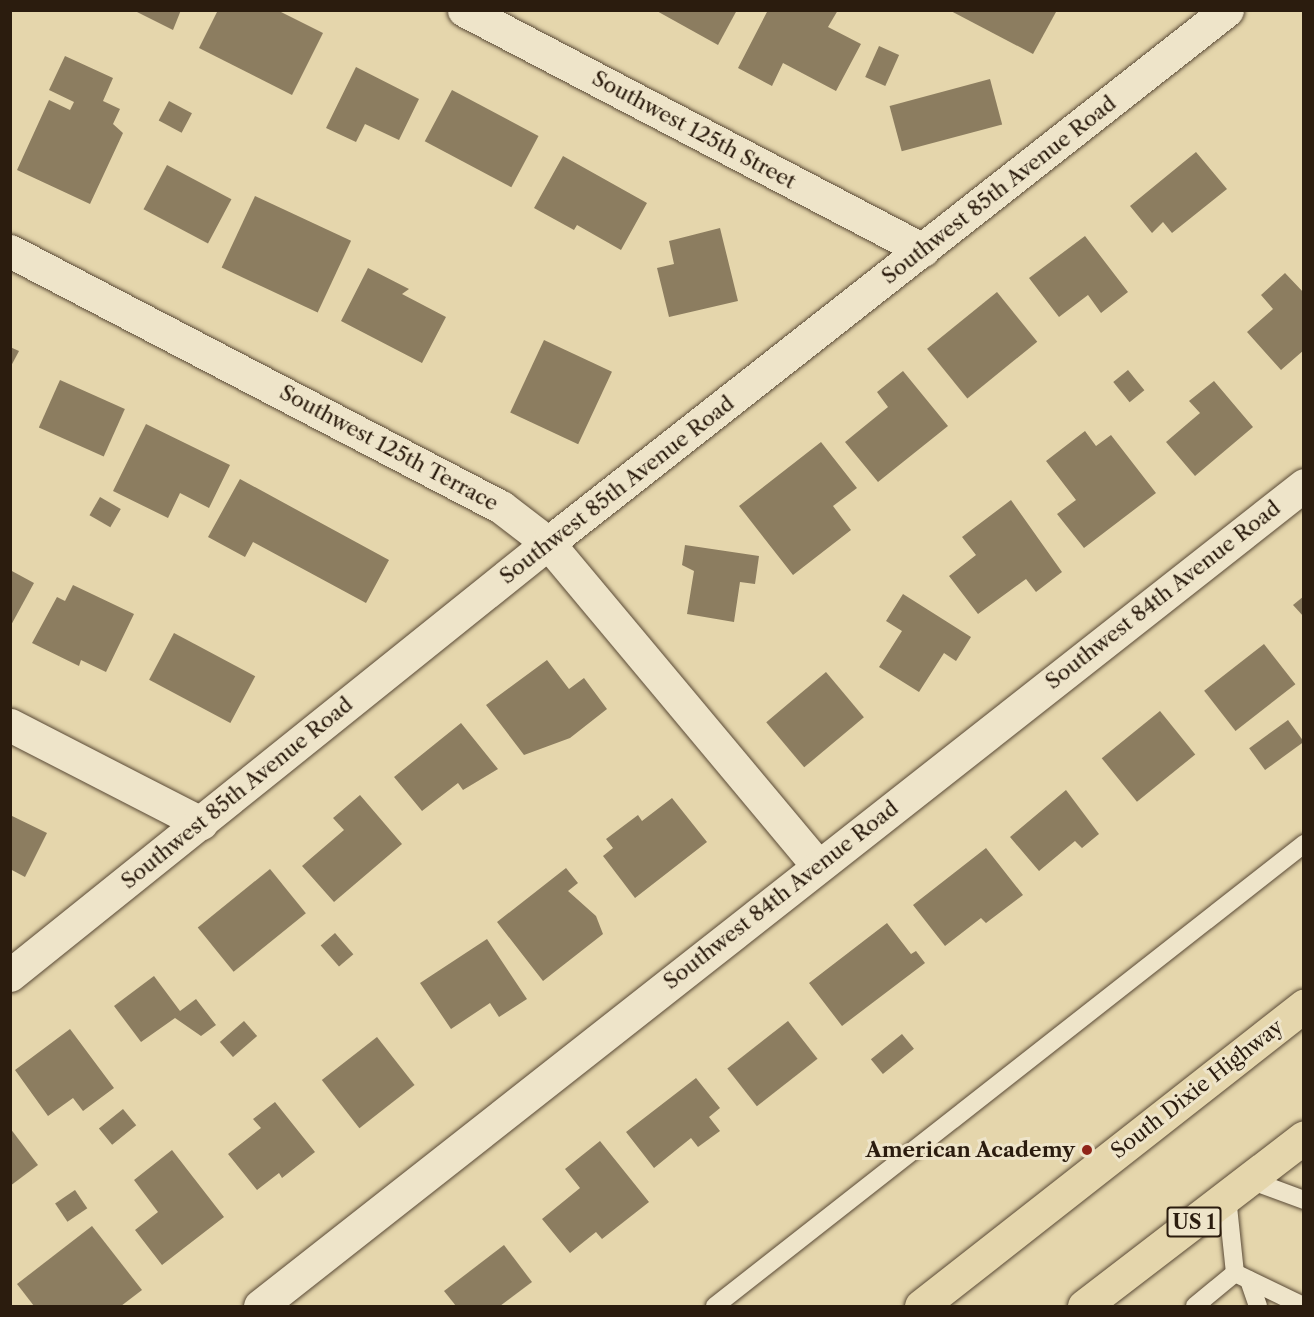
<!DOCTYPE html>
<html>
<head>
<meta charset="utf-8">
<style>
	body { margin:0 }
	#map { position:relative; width:1314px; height:1317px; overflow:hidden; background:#e5d6ac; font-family:"Libre Caslon Text",serif }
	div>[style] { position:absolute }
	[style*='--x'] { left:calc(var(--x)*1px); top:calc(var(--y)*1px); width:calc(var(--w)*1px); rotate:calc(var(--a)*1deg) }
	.building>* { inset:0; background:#8c7d60; transform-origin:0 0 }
	.roads { filter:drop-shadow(0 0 2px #5a4a36) drop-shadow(0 0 2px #5a4a36) }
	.service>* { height:18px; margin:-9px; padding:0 9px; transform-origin:9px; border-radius:9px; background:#eee4c9 }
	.minor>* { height:33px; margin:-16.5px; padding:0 16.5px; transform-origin:16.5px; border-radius:16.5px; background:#eee4c9 }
	.trunk>* { height:33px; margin:-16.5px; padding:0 16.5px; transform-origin:16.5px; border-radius:16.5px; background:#e5d6ac }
	.dots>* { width:16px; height:16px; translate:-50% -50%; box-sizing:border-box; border:3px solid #eee4c9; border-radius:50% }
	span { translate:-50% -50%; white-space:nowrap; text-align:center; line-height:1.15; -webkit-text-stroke:6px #eee4c9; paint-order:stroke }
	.shield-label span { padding:2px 4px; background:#eee4c9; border:2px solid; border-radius:4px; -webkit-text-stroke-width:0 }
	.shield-label { font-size:20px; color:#2b1c0e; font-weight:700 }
	.street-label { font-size:21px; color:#2b1c0e }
	.poi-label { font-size:21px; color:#2b1c0e; font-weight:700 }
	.right { translate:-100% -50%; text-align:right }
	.frame { position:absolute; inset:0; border:12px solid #2b1c0e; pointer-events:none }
</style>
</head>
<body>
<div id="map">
	<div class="building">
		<div style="clip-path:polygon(133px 10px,181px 10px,173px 30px)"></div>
		<div style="clip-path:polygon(218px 10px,277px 10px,323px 33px,292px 95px,199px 48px)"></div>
		<div style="clip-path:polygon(655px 10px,737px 10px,718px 45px)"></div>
		<div style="clip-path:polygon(768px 10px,838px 10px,828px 27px,861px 44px,836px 91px,783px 63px,772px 86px,738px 68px)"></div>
		<div style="clip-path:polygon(949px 10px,1054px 10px,1056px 12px,1033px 54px)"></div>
		<div style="left:879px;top:46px;width:22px;height:34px;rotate:24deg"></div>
		<div style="clip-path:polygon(65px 56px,113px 78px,103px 101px,120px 109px,113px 124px,123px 133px,90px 204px,17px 170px,49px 100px,70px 110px,74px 102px,49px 90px)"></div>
		<div style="clip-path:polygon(356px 67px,419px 99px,399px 140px,365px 124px,356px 142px,326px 128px)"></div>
		<div style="left:990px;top:79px;width:47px;height:104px;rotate:75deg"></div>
		<div style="left:452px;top:90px;width:98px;height:58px;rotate:28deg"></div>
		<div style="left:169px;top:101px;width:26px;height:22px;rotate:28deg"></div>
		<div style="clip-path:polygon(1196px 152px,1227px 189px,1172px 233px,1163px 222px,1152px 233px,1130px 206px)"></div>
		<div style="clip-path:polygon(563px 156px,647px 203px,621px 250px,577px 225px,574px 230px,534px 208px)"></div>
		<div style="left:167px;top:165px;width:73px;height:50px;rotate:28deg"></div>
		<div style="left:255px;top:196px;width:106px;height:79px;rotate:25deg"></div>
		<div style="clip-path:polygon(720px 228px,738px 301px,669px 317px,657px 268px,674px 264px,669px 241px)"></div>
		<div style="clip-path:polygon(1085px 236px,1128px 292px,1101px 313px,1088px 295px,1059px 317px,1029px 278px)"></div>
		<div style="clip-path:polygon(368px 268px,409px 289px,402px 294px,446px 317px,422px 363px,341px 321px)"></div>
		<div style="clip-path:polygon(1285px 273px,1304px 293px,1304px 350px,1281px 370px,1247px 332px,1273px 309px,1261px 295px)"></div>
		<div style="left:997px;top:292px;width:64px;height:90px;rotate:51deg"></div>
		<div style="left:544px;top:340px;width:75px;height:80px;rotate:25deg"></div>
		<div style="clip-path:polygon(10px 347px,19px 351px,10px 368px)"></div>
		<div style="left:1128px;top:370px;width:26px;height:19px;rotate:51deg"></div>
		<div style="clip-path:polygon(903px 371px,948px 426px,878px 482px,845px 442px,888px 407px,877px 392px)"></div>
		<div style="left:60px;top:380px;width:71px;height:52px;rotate:24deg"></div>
		<div style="clip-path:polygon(1214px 381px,1253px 427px,1195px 476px,1166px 442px,1200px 413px,1189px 401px)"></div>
		<div style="clip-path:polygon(146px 424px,230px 465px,209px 508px,180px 493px,168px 518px,113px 491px)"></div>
		<div style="clip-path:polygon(1085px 431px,1096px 446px,1111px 435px,1156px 493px,1084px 548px,1057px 514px,1076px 500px,1046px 461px)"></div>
		<div style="clip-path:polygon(821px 442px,857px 488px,833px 506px,851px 530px,793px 575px,739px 506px)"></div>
		<div style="clip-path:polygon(240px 479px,389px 560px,366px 603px,253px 542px,245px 557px,208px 537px)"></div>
		<div style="left:100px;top:497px;width:24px;height:21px;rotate:30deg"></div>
		<div style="clip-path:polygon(1011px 500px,1062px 572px,1036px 592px,1026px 579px,978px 614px,949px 576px,976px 555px,962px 537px)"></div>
		<div style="clip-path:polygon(685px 545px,759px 556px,755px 584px,740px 582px,734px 622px,687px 614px,694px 571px,682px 565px)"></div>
		<div style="clip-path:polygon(10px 570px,34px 583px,10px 627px)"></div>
		<div style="clip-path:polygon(73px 585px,134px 614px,106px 672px,81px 660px,79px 666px,32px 643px,57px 597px,65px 601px)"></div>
		<div style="clip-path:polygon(903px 594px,971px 637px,956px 661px,944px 653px,919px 692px,879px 667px,902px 631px,886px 621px)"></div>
		<div style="clip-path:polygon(1304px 596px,1304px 617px,1293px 605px)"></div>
		<div style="left:174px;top:633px;width:92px;height:53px;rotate:28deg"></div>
		<div style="left:1264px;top:644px;width:51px;height:76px;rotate:52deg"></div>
		<div style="clip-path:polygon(547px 660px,569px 689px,584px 678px,607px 709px,570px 738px,524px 755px,486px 705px)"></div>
		<div style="left:826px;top:672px;width:59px;height:78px;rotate:50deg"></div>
		<div style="left:1160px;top:711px;width:56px;height:75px;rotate:51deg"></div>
		<div style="left:1288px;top:720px;width:27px;height:48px;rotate:54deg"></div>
		<div style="clip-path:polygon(461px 723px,498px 769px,463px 790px,458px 783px,422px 811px,394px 777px)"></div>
		<div style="clip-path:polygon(1066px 790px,1099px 834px,1082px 848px,1075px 841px,1039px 871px,1010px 837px)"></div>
		<div style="clip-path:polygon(360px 795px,402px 844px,334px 902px,302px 866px,344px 830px,333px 818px)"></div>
		<div style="clip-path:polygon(672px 798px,707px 842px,635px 898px,603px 856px,613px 848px,606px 839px,638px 815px,642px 821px)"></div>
		<div style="clip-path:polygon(10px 815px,47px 833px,25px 877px,10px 869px)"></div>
		<div style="clip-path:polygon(986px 848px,1023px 895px,986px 923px,981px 918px,945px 946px,913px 905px)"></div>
		<div style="clip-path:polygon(566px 868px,578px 883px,568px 891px,596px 916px,603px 934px,543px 981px,497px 922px)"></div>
		<div style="left:270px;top:869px;width:57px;height:93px;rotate:51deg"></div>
		<div style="clip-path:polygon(887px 923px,911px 954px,916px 951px,925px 963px,842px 1026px,809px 983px)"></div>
		<div style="left:335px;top:933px;width:28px;height:19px;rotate:49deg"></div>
		<div style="clip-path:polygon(487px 939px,527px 999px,499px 1017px,490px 1003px,451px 1029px,420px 983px)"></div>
		<div style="clip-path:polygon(154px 976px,180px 1011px,196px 999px,216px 1025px,201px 1036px,175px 1018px,141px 1042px,114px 1006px)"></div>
		<div style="left:244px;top:1021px;width:20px;height:32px;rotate:49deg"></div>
		<div style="left:788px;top:1021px;width:48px;height:77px;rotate:52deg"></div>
		<div style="clip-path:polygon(70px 1029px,114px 1088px,83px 1111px,73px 1098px,48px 1116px,15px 1070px)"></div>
		<div style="left:902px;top:1034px;width:19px;height:40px;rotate:51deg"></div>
		<div style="left:377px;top:1037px;width:61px;height:70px;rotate:52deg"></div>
		<div style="clip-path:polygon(696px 1078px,720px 1108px,709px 1117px,720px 1131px,698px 1147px,691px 1138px,654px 1168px,626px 1132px)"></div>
		<div style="clip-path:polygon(275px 1102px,315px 1152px,282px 1178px,279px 1173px,257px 1190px,228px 1154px,261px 1128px,253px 1119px)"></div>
		<div style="left:123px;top:1109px;width:21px;height:31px;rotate:51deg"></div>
		<div style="clip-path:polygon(10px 1128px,38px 1165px,10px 1186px)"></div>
		<div style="clip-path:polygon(600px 1141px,649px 1202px,602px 1239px,596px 1232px,570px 1253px,542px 1219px,580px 1188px,565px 1169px)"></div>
		<div style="clip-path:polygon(172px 1150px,224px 1217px,162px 1265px,135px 1230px,158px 1212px,134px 1180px)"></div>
		<div style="left:75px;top:1190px;width:22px;height:24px;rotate:56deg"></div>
		<div style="clip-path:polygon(92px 1226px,142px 1290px,121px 1306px,34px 1306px,17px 1284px)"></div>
		<div style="clip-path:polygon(504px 1245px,532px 1282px,500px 1306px,456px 1306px,444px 1291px)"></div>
	</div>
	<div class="roads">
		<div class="service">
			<div style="--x:1250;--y:1180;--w:58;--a:20.3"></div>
			<div style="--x:1227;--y:1197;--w:76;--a:84"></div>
			<div style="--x:1235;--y:1273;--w:76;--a:25.9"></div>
			<div style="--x:1249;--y:1280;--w:28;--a:71"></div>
			<div style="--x:715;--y:1306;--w:749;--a:-38.11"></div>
			<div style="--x:1195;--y:1306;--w:52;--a:-39.5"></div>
		</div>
		<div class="minor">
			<div style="--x:464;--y:10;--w:518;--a:27.6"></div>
			<div style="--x:10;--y:251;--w:554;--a:27.54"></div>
			<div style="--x:501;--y:507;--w:59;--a:37.5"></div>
			<div style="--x:548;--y:543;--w:421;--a:50.1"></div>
			<div style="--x:10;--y:725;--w:215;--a:27.2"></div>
			<div style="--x:10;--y:975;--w:690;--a:-38.76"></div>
			<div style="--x:548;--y:543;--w:863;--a:-38.13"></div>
			<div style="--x:260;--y:1306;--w:1328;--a:-38.18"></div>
		</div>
		<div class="trunk">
			<div style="--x:921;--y:1306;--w:487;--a:-38.1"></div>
			<div style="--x:1084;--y:1306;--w:277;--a:-37.5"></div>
		</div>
	</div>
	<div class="dots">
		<div style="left:1087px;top:1150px;background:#8f2418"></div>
	</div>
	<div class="shield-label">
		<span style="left:1194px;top:1222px">US 1</span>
	</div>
	<div class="street-label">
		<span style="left:694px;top:130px;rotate:28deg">Southwest 125th Street</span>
		<span style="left:999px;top:190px;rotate:-38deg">Southwest 85th Avenue Road</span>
		<span style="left:389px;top:448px;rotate:28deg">Southwest 125th Terrace</span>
		<span style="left:617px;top:490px;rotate:-38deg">Southwest 85th Avenue Road</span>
		<span style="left:1163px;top:595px;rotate:-38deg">Southwest 84th Avenue Road</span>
		<span style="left:237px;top:793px;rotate:-39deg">Southwest 85th Avenue Road</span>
		<span style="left:781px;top:895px;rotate:-38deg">Southwest 84th Avenue Road</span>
		<span style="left:1197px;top:1089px;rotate:-38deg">South Dixie Highway</span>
	</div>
	<div class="poi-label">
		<span class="right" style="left:1075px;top:1150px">American Academy</span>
	</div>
	<div class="frame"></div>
</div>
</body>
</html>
